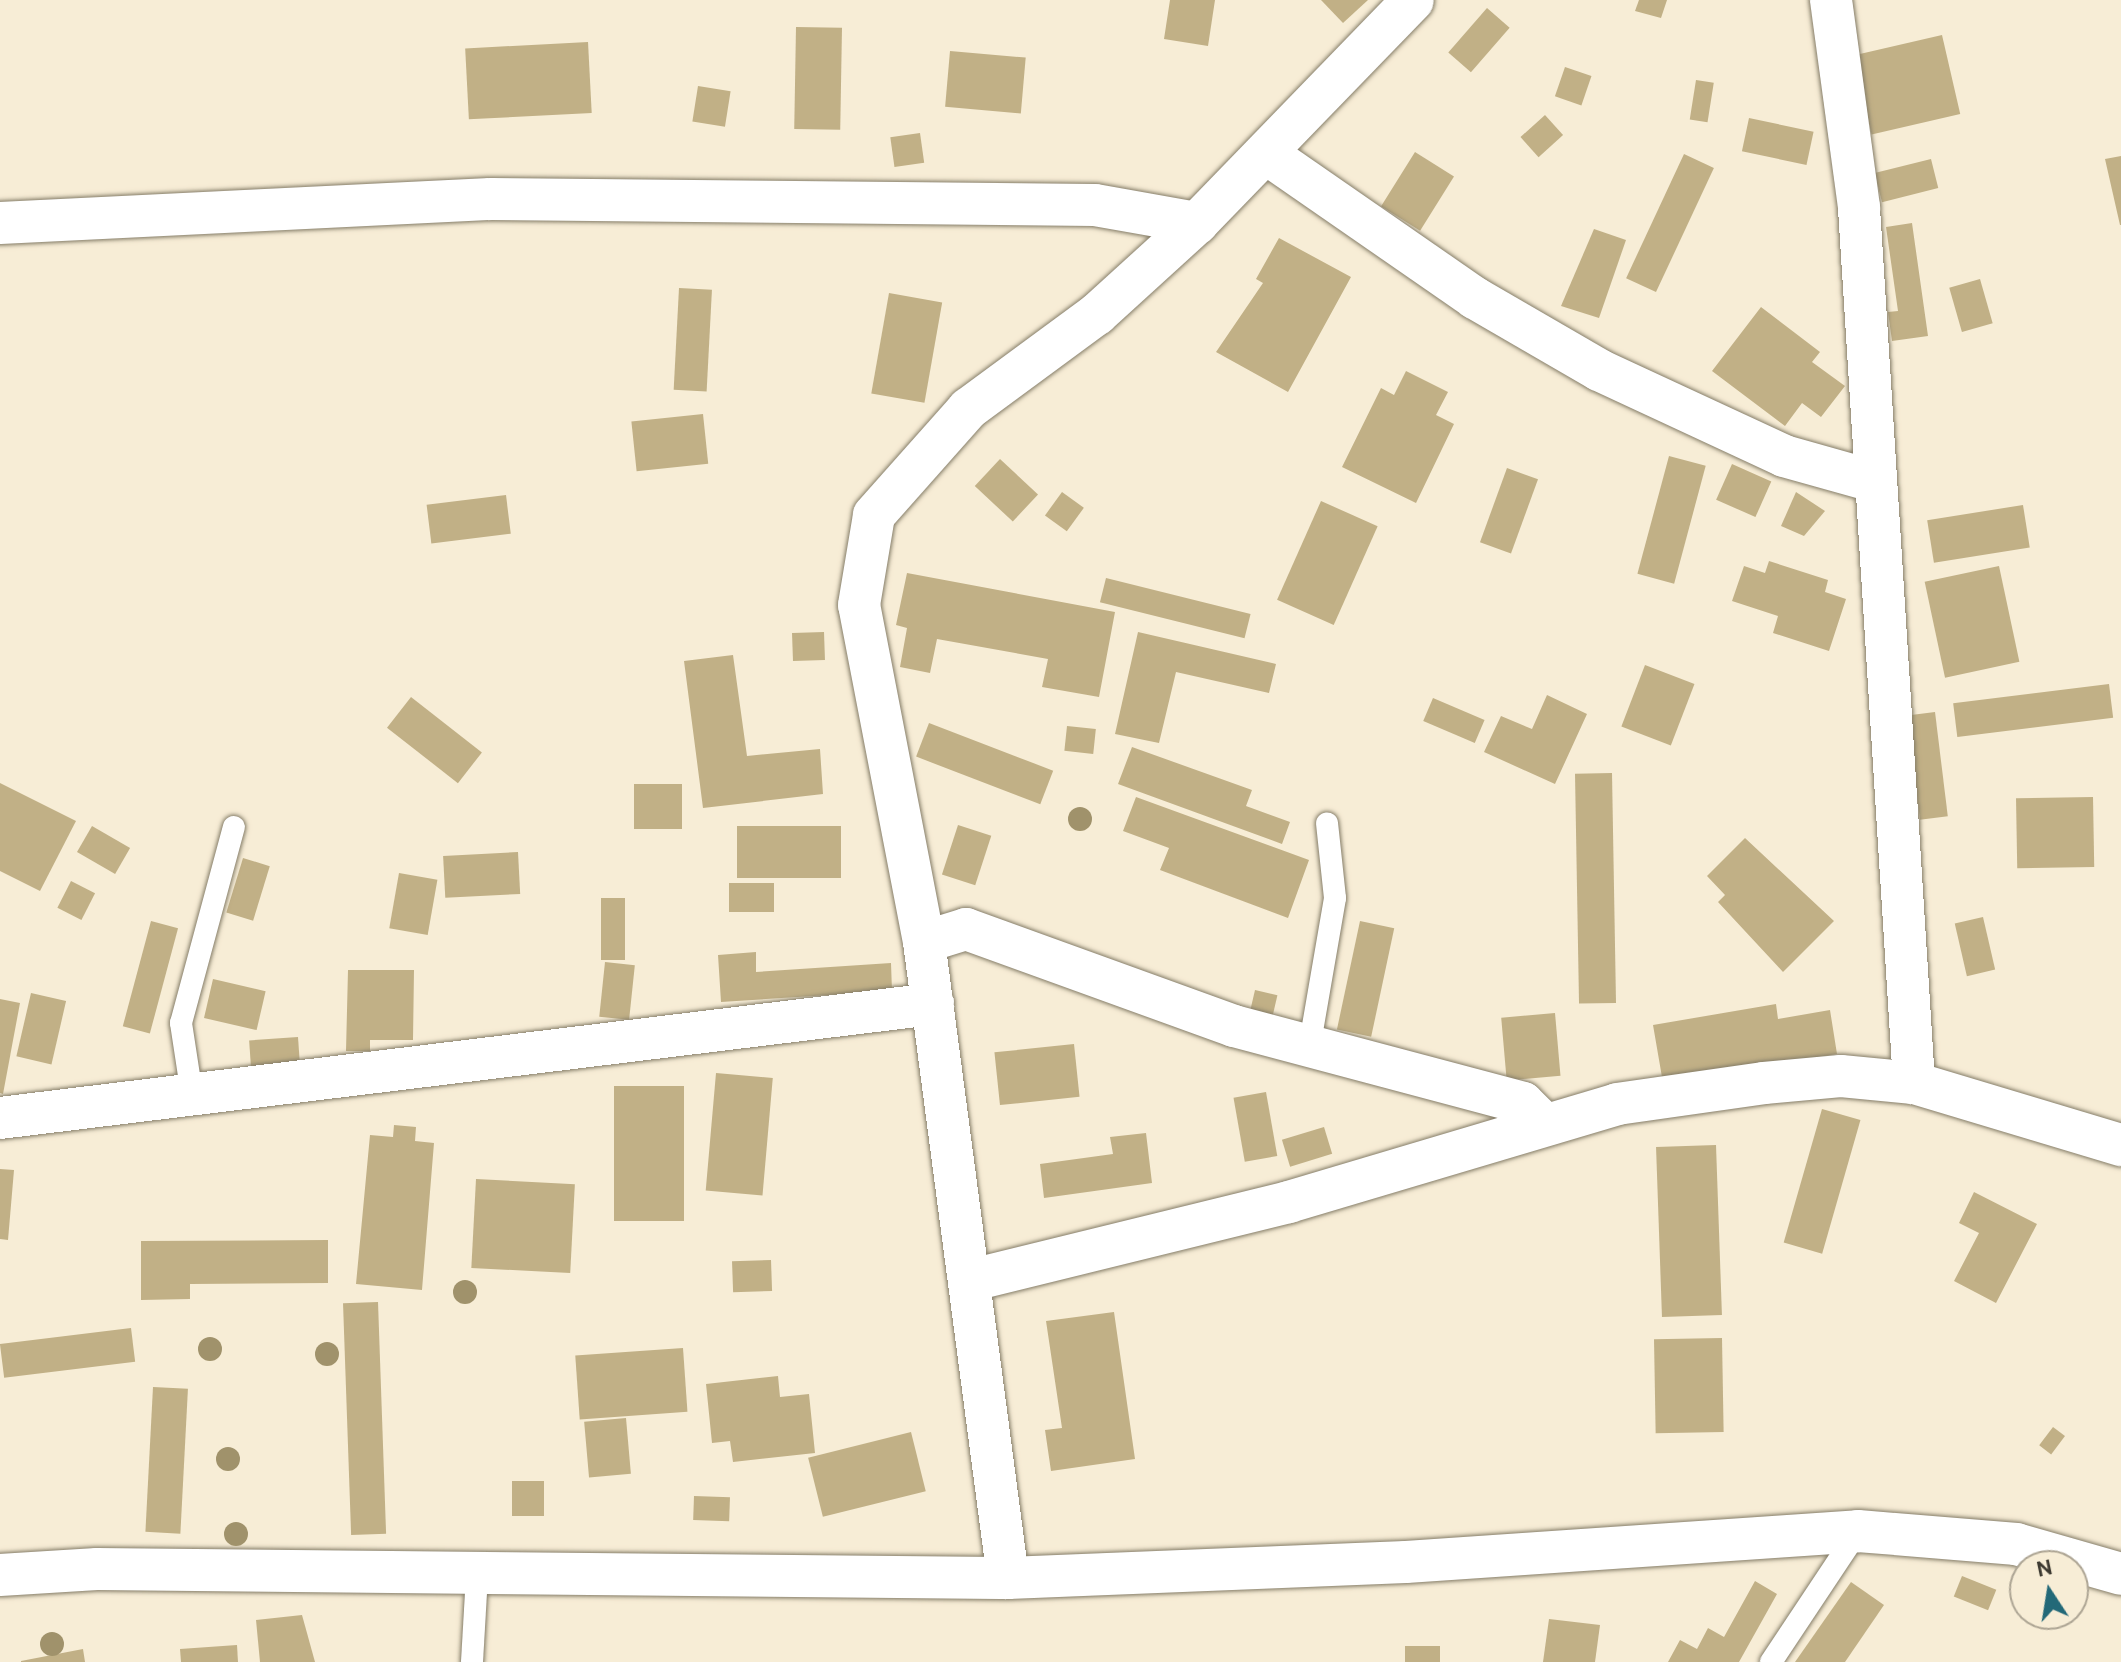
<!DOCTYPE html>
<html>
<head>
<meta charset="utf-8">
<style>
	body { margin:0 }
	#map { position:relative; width:2121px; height:1662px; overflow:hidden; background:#f7edd6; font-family:Cabin,sans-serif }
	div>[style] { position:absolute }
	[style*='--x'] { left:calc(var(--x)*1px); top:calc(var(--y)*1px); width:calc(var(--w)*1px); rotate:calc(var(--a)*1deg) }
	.building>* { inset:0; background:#c1b086; transform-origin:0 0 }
	.roads { filter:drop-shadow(0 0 2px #857d68) drop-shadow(0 0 2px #857d68) }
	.lane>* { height:22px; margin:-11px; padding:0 11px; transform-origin:11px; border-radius:11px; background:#fff }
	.street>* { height:42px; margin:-21px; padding:0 21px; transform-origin:21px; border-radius:21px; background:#fff }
	.trees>* { width:24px; height:24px; margin:-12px; border-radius:50%; background:#a0926b }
	span { translate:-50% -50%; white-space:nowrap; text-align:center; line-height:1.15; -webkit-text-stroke:8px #f7edd6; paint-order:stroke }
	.north { position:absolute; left:2009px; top:1550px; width:80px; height:80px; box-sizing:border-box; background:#f7edd6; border:2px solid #ada594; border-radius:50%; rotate:348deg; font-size:22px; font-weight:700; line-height:32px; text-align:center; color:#3d3a31 }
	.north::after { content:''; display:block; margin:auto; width:28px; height:36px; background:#236978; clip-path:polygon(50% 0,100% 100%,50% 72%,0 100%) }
</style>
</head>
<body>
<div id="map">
	<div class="building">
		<div style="clip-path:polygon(1170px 0,1215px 0,1208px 46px,1164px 39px)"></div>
		<div style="clip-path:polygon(1321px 0,1368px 0,1343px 23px)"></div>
		<div style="clip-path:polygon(1639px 0,1667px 0,1661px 18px,1635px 11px)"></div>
		<div style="left:1487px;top:8px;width:30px;height:59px;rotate:41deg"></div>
		<div style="left:796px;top:27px;width:46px;height:102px;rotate:1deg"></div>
		<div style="left:1942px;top:35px;width:81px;height:91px;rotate:77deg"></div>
		<div style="left:588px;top:42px;width:71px;height:123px;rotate:87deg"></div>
		<div style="left:950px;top:51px;width:76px;height:56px;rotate:5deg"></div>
		<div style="left:1565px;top:67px;width:28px;height:31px;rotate:19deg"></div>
		<div style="left:1696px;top:80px;width:18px;height:40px;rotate:9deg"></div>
		<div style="left:698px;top:86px;width:33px;height:36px;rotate:9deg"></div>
		<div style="left:1545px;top:115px;width:27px;height:33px;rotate:48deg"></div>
		<div style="left:1749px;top:118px;width:66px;height:34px;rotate:12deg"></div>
		<div style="left:920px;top:133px;width:30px;height:30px;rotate:82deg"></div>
		<div style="left:1415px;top:152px;width:46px;height:64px;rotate:32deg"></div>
		<div style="left:1684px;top:154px;width:33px;height:137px;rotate:25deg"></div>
		<div style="clip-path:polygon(2121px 156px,2121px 225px,2120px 225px,2105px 159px)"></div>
		<div style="left:1931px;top:159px;width:30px;height:58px;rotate:76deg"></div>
		<div style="clip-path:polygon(1912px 223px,1928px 336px,1892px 341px,1888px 312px,1898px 311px,1886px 227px)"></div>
		<div style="clip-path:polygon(1594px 229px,1626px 240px,1599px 318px,1561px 306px)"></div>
		<div style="clip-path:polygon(1279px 238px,1351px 277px,1288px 392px,1216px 352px,1263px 283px,1256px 279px)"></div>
		<div style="left:1980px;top:279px;width:46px;height:32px;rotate:74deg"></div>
		<div style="left:679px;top:288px;width:33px;height:102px;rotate:3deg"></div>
		<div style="left:889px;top:293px;width:54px;height:102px;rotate:10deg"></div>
		<div style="clip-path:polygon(1761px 307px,1820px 352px,1812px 362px,1845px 386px,1821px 417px,1802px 403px,1785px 426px,1712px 371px)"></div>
		<div style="clip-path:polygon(1406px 371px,1448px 392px,1436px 415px,1454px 424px,1416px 503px,1342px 467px,1381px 388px,1394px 395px)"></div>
		<div style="left:703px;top:414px;width:50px;height:72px;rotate:84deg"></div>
		<div style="left:1669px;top:456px;width:38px;height:122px;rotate:15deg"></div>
		<div style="left:1000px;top:459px;width:52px;height:37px;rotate:43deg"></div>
		<div style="left:1732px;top:464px;width:43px;height:39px;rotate:24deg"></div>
		<div style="left:1507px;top:468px;width:33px;height:79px;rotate:20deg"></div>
		<div style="left:1062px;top:492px;width:27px;height:29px;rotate:36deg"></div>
		<div style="clip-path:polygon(1796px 492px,1825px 511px,1804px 536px,1781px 526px)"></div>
		<div style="left:506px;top:495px;width:39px;height:80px;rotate:83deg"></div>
		<div style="left:1321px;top:501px;width:62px;height:108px;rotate:24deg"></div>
		<div style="left:2023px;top:505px;width:43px;height:97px;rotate:81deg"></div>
		<div style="clip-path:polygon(1769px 561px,1828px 580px,1825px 592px,1846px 599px,1829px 651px,1773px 633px,1778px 616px,1732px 601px,1744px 566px,1765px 573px)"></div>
		<div style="left:1999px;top:566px;width:98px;height:76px;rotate:78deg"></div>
		<div style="clip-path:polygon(907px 573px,1115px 612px,1099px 697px,1042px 687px,1048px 659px,937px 639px,930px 673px,900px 667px,907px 628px,896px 625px)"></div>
		<div style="left:1106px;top:578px;width:149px;height:25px;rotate:14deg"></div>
		<div style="left:824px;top:632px;width:28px;height:32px;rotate:88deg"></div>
		<div style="clip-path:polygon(1138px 632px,1276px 664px,1269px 693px,1176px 672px,1159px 743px,1115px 734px)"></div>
		<div style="clip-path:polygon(733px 655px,747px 756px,820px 749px,823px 794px,703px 808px,684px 661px)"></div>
		<div style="left:1645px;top:665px;width:53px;height:66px;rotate:21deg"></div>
		<div style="left:2109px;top:684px;width:34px;height:157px;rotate:83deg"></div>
		<div style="clip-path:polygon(1547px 695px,1587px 714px,1555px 784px,1484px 752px,1501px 716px,1532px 729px)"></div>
		<div style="left:411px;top:697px;width:90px;height:39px;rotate:38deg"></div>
		<div style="left:1433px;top:698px;width:56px;height:25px;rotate:23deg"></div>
		<div style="left:1935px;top:712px;width:105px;height:28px;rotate:83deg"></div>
		<div style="left:929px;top:723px;width:133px;height:36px;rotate:21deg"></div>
		<div style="left:1067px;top:726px;width:29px;height:25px;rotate:6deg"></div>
		<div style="clip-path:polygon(1132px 747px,1252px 790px,1246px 806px,1290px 822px,1282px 844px,1118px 784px)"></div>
		<div style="left:1612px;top:773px;width:230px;height:37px;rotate:89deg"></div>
		<div style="clip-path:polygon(0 783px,76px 821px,40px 891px,0 871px)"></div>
		<div style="left:634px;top:784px;width:48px;height:45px"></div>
		<div style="clip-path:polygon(1136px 797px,1309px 860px,1288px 918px,1160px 870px,1169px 848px,1123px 831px)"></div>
		<div style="left:2093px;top:797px;width:70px;height:77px;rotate:89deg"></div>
		<div style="left:958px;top:825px;width:35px;height:52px;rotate:18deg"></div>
		<div style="left:92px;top:826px;width:44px;height:30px;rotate:30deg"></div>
		<div style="left:841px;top:826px;width:52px;height:104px;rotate:90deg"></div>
		<div style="clip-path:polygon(1745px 838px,1834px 921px,1783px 972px,1718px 902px,1725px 895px,1707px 876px)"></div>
		<div style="left:518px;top:852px;width:42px;height:75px;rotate:87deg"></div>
		<div style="left:243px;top:858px;width:28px;height:57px;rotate:17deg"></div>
		<div style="left:399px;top:873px;width:39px;height:56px;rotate:10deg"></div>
		<div style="left:71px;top:881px;width:27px;height:30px;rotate:27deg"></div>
		<div style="left:774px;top:883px;width:29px;height:45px;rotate:90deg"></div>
		<div style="left:601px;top:898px;width:24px;height:62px"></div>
		<div style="left:1983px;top:917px;width:54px;height:29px;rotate:77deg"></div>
		<div style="left:151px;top:921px;width:28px;height:109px;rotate:15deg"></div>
		<div style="left:1360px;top:921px;width:35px;height:111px;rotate:12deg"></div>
		<div style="clip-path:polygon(756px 952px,756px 972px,891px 963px,892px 991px,721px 1002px,718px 955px)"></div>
		<div style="left:605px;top:962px;width:30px;height:55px;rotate:6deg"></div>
		<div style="clip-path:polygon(348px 970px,414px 970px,413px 1040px,370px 1040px,370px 1051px,346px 1051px)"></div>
		<div style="left:213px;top:979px;width:54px;height:40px;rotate:13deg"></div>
		<div style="left:1255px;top:990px;width:23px;height:25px;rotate:13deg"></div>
		<div style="left:31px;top:993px;width:36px;height:65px;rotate:13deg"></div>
		<div style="clip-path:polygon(0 999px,20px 1003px,3px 1094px,0 1093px)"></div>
		<div style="clip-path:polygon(1776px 1004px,1778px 1019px,1830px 1010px,1837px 1054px,1663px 1083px,1653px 1025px)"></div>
		<div style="left:1555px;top:1013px;width:63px;height:54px;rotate:85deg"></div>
		<div style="left:298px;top:1037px;width:27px;height:49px;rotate:86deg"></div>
		<div style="left:1074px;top:1044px;width:53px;height:80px;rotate:84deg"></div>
		<div style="left:716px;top:1073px;width:57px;height:118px;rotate:5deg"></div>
		<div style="left:614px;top:1086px;width:70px;height:135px"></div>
		<div style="left:1266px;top:1092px;width:65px;height:33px;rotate:80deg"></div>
		<div style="left:1822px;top:1109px;width:40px;height:139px;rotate:16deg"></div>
		<div style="clip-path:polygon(394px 1125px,416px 1127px,415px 1141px,434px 1143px,422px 1290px,356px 1284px,370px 1135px,393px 1137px)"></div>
		<div style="left:1324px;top:1127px;width:28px;height:44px;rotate:73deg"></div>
		<div style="clip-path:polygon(1146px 1133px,1152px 1183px,1044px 1198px,1040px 1164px,1113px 1154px,1110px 1137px)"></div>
		<div style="left:1716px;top:1145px;width:170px;height:60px;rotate:88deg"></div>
		<div style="clip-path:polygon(0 1169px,14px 1170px,8px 1240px,0 1239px)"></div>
		<div style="left:476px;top:1179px;width:99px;height:89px;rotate:3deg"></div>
		<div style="clip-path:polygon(1974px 1192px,2037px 1224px,1996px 1303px,1954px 1281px,1979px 1233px,1959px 1223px)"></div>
		<div style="clip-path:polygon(328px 1240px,328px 1283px,190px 1284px,190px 1299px,141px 1300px,141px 1241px)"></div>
		<div style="left:771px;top:1260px;width:31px;height:39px;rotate:88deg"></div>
		<div style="left:378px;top:1302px;width:232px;height:35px;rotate:88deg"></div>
		<div style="clip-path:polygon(1114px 1312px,1135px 1459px,1051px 1471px,1045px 1430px,1062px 1428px,1046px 1321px)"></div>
		<div style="left:131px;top:1328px;width:34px;height:132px;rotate:83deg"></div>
		<div style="left:1722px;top:1338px;width:94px;height:68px;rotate:89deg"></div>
		<div style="left:683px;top:1348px;width:64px;height:108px;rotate:86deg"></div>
		<div style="clip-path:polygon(778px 1376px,780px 1397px,809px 1394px,815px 1453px,733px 1462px,730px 1441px,712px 1443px,706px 1384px)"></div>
		<div style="left:153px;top:1387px;width:35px;height:145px;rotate:3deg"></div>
		<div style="left:626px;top:1418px;width:56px;height:42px;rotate:85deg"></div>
		<div style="left:2053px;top:1427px;width:15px;height:23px;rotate:37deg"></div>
		<div style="left:911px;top:1432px;width:61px;height:106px;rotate:76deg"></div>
		<div style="left:512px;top:1481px;width:32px;height:35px"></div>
		<div style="left:694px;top:1496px;width:36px;height:24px;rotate:2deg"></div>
		<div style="left:1962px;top:1576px;width:37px;height:22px;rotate:22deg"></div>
		<div style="clip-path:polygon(1755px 1581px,1777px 1594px,1739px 1662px,1668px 1662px,1680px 1640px,1697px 1649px,1708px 1628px,1724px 1637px)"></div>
		<div style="clip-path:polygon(1851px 1582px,1884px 1605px,1845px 1662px,1795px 1662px)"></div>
		<div style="clip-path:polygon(302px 1615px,315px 1662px,260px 1662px,256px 1620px)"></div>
		<div style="clip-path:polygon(1549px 1619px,1600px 1625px,1595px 1662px,1543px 1662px)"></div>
		<div style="clip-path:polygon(237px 1645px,238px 1662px,181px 1662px,180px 1649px)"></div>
		<div style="left:1405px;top:1646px;width:35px;height:16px"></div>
		<div style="clip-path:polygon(83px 1649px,85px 1662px,21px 1662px,21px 1661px)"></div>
	</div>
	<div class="roads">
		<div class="lane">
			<div style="--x:1310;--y:1043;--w:147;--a:-80.2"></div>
			<div style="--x:1335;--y:898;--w:75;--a:-96.1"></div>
			<div style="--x:192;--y:1095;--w:73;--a:-98.7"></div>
			<div style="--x:181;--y:1023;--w:203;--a:-74.9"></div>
			<div style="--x:472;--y:1662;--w:87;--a:-86.7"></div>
			<div style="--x:1771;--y:1662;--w:157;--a:-56.4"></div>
		</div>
		<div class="street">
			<div style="--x:1831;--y:0;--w:210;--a:82.3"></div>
			<div style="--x:1859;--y:208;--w:877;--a:86.4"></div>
			<div style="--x:1267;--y:154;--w:253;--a:34.7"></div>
			<div style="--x:1475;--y:298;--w:143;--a:30.1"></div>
			<div style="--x:1599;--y:370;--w:204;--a:24.9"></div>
			<div style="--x:1784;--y:456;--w:92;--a:15.7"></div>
			<div style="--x:0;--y:223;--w:492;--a:-2.8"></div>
			<div style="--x:491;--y:199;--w:604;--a:0.57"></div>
			<div style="--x:1095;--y:205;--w:104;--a:10"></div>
			<div style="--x:924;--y:942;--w:44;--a:-17.2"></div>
			<div style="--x:966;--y:929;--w:285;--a:19.9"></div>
			<div style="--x:1234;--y:1026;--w:299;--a:14.9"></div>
			<div style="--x:1523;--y:1103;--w:31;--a:45"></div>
			<div style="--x:0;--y:1118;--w:940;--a:-6.97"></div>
			<div style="--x:972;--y:1280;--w:326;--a:-13.8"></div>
			<div style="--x:1289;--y:1202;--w:342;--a:-16.6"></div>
			<div style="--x:1617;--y:1104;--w:148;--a:-8.1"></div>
			<div style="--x:1764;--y:1083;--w:77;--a:-5.2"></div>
			<div style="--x:1841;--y:1076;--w:73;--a:5.5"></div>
			<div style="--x:1914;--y:1083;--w:216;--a:16.7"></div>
			<div style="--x:0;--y:1575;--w:97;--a:-3.5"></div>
			<div style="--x:97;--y:1569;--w:911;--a:0.57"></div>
			<div style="--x:1008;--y:1578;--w:398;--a:-2.3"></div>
			<div style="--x:1406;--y:1562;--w:453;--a:-3.9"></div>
			<div style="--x:1858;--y:1531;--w:159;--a:4.7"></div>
			<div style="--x:2016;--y:1544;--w:109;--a:15.9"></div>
			<div style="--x:1008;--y:1578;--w:642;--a:-97.52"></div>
			<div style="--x:924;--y:942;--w:343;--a:-100.9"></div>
			<div style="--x:859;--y:605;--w:91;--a:-80.5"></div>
			<div style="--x:874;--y:515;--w:142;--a:-48.4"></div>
			<div style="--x:968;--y:409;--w:160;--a:-36.4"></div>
			<div style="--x:1097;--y:314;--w:135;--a:-42.3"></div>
			<div style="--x:1197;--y:223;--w:310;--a:-45.9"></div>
		</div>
	</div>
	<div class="trees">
		<div style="left:1080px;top:819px"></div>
		<div style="left:465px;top:1292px"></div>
		<div style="left:210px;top:1349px"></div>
		<div style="left:327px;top:1354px"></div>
		<div style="left:228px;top:1459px"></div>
		<div style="left:236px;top:1534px"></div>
		<div style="left:52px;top:1644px"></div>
	</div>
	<div class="north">N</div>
</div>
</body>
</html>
